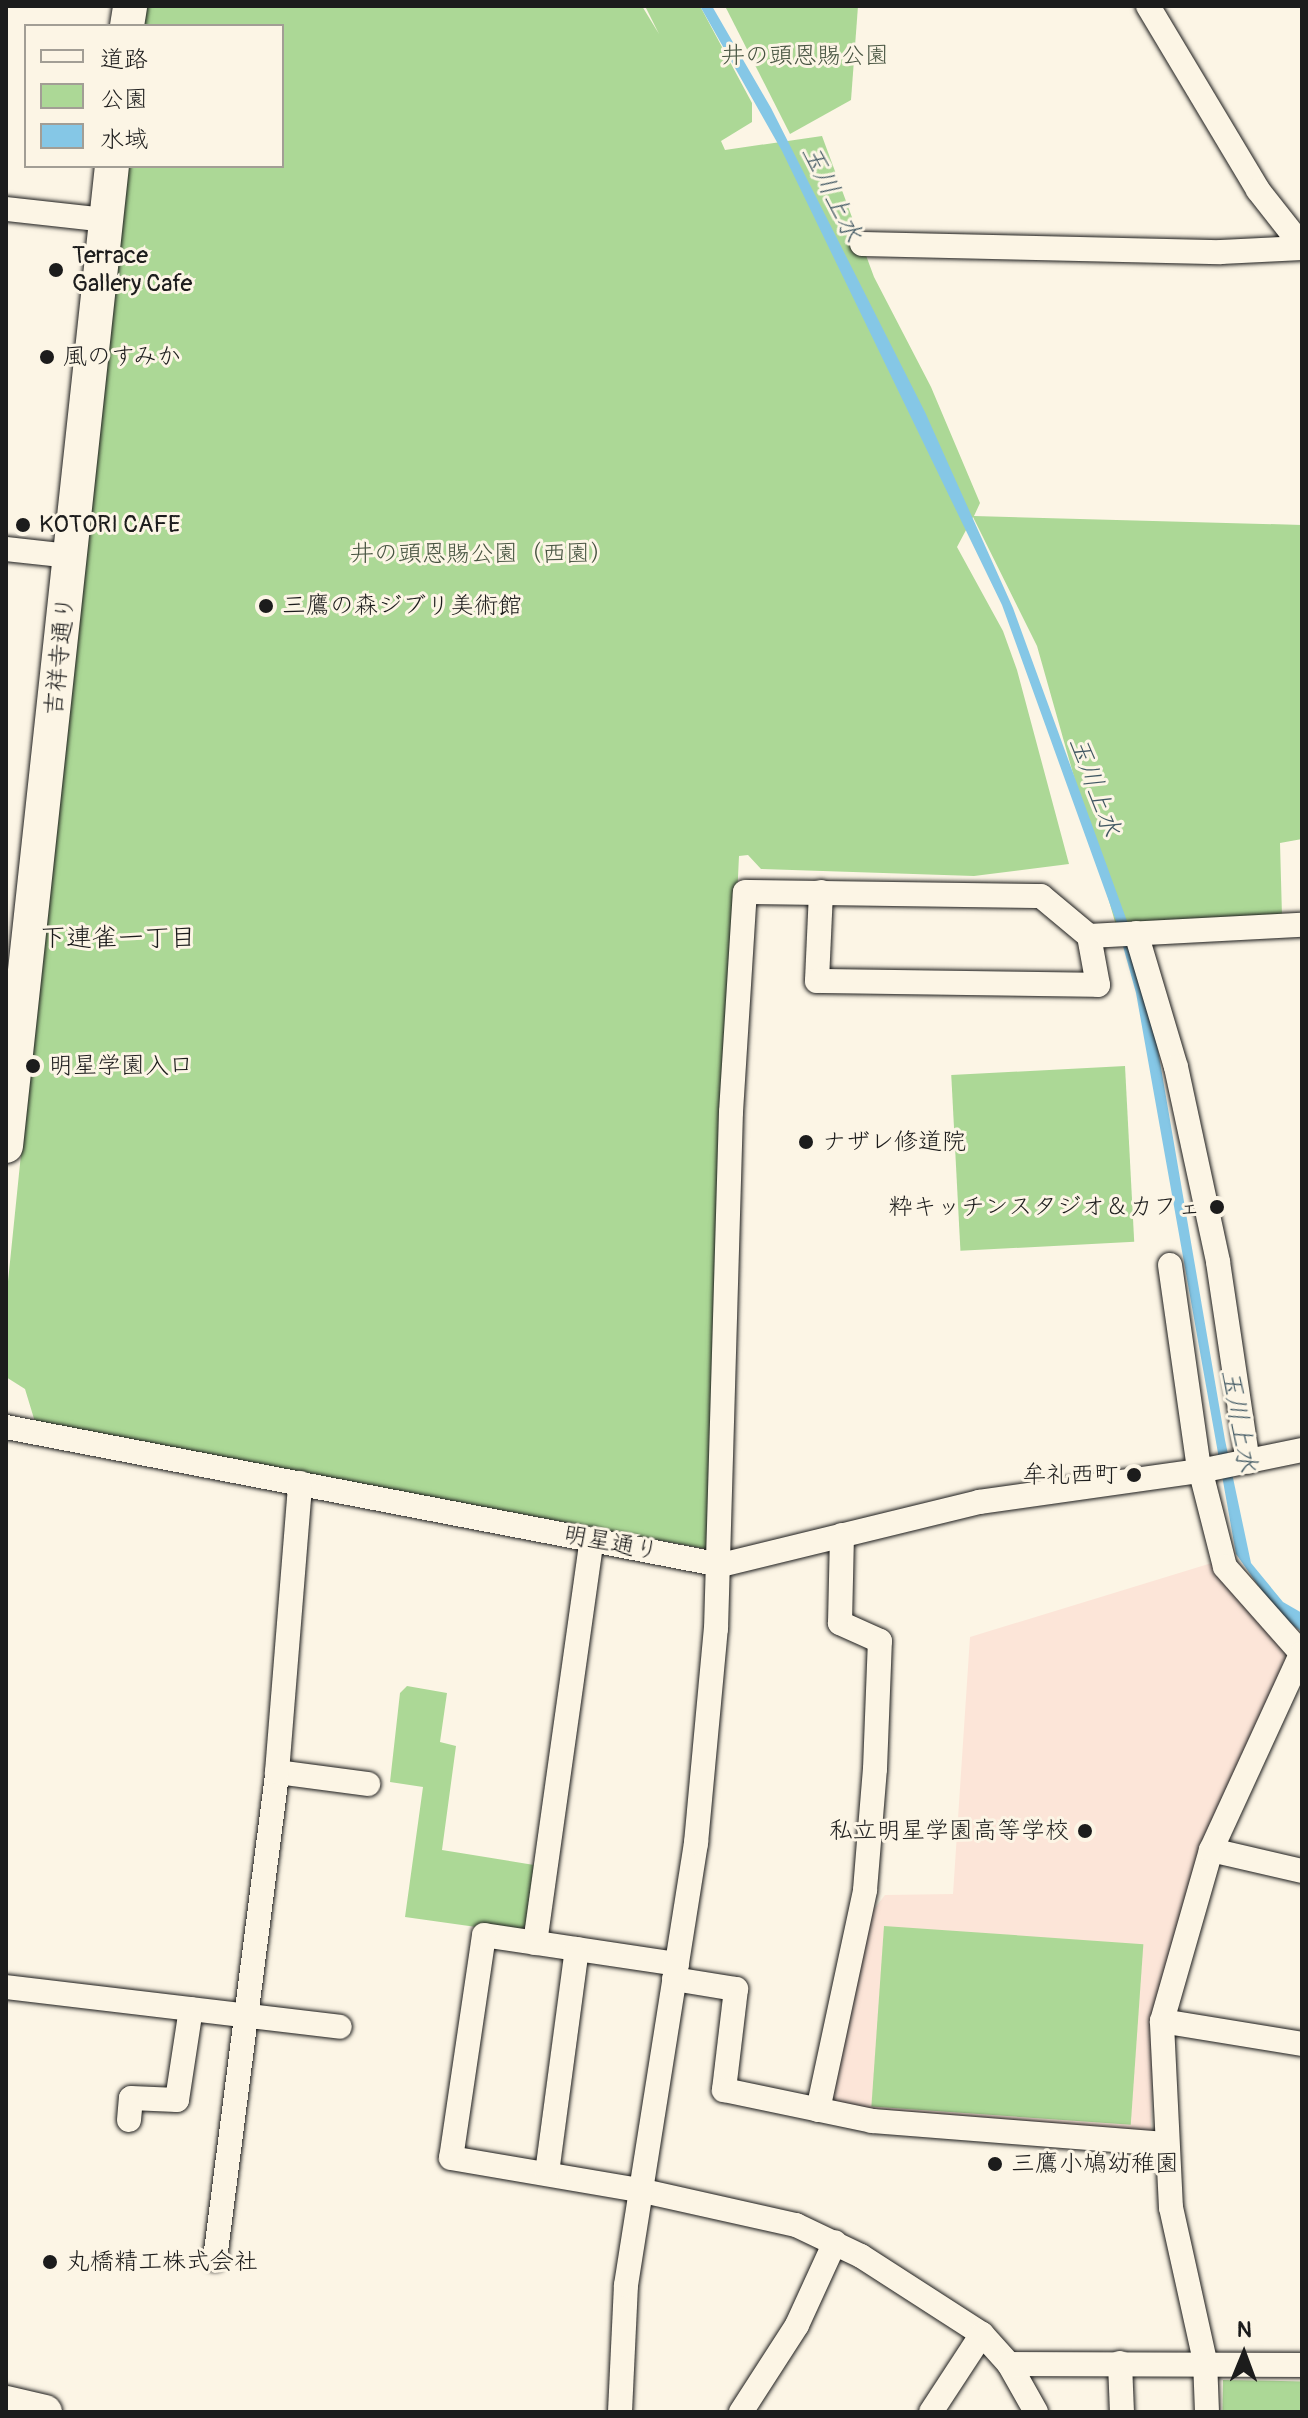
<!DOCTYPE html>
<html>
<head>
<meta charset="utf-8">
<style>
	body { margin:0 }
	#map { position:relative; width:1308px; height:2418px; overflow:hidden; background:#fcf5e5; font-family:Pangolin,"Klee One",sans-serif }
	div>[style] { position:absolute }
	[style*='--x'] { left:calc(var(--x)*1px); top:calc(var(--y)*1px); width:calc(var(--w)*1px); rotate:calc(var(--a)*1deg) }
	.built>* { inset:0; background:#fce5d8 }
	.green>* { inset:0; background:#acd896; transform-origin:0 0 }
	.water>* { inset:0; background:#85c7e6 }
	.roads { filter:drop-shadow(0 0 2px #1c1c1c) drop-shadow(0 0 2px #1c1c1c) }
	.minor>* { height:24px; margin:-12px; padding:0 12px; transform-origin:12px; border-radius:12px; background:#fcf5e5 }
	.secondary>* { height:34px; margin:-17px; padding:0 17px; transform-origin:17px; border-radius:17px; background:#fcf5e5 }
	.dots>* { width:22px; height:22px; translate:-50% -50%; box-sizing:border-box; border:4px solid #fcf5e5; border-radius:50% }
	span { translate:-50% -50%; white-space:nowrap; text-align:center; line-height:1.15; -webkit-text-stroke:6px #fcf5e5; paint-order:stroke }
	.park-label { font-size:24px; color:#475441 }
	.poi-label { font-size:24px; color:#1c1c1c }
	.left { translate:0 -50%; text-align:left }
	.right { translate:-100% -50%; text-align:right }
	.street-label { font-size:24px; color:#1c1c1c }
	.water-label { font-size:26px; color:#415863; font-style:italic }
	.neighbourhood-label { font-size:26px; color:#1c1c1c }
	.frame { position:absolute; inset:0; border:8px solid #1c1c1c; pointer-events:none }
	.legend { position:absolute; left:24px; top:24px; width:260px; height:144px; box-sizing:border-box; background:#fcf5e5; border:2px solid #a29e95; margin:0; padding:10px 14px; list-style:none; font-size:24px; color:#1c1c1c }
	.legend li { display:flex; align-items:center; gap:16px; height:40px }
	.legend b { width:40px; border:2px solid #a29e95 }
	.north { position:absolute; left:1204px; top:2314px; width:80px; height:80px; -webkit-text-stroke:6px #fcf5e5; paint-order:stroke; rotate:1deg; font-size:22px; font-weight:700; line-height:32px; text-align:center; color:#1c1c1c }
	.north::after { content:''; display:block; margin:auto; width:28px; height:36px; background:#1c1c1c; clip-path:polygon(50% 0,100% 100%,50% 72%,0 100%) }
</style>
</head>
<body>
<div id="map">
	<div class="built">
		<div style="clip-path:polygon(1215px 1562px,1288px 1655px,1153px 2021px,1151px 2134px,828px 2107px,862px 1925px,885px 1895px,953px 1894px,970px 1637px)"></div>
	</div>
	<div class="green">
		<div style="clip-path:polygon(135px 6px,642px 6px,659px 34px,645px 6px,700px 6px,752px 103px,752px 122px,721px 141px,725px 150px,822px 136px,874px 277px,931px 387px,980px 503px,974px 516px,1302px 525px,1302px 839px,1280px 843px,1282px 916px,1117px 929px,1037px 646px,973px 517px,957px 547px,1003px 631px,1017px 670px,1069px 864px,974px 876px,761px 869px,748px 855px,739px 856px,706px 1549px,35px 1422px,25px 1389px,6px 1377px,6px 1301px,122px 166px,282px 166px,282px 26px,133px 26px)"></div>
		<div style="clip-path:polygon(725px 6px,858px 6px,851px 100px,790px 134px)"></div>
		<div style="left:1125px;top:1066px;width:176px;height:174px;rotate:87deg"></div>
		<div style="clip-path:polygon(407px 1686px,447px 1693px,440px 1742px,456px 1746px,442px 1850px,534px 1865px,528px 1922px,519px 1933px,405px 1917px,423px 1787px,390px 1782px,400px 1693px)"></div>
		<div style="left:884px;top:1926px;width:260px;height:181px;rotate:4deg"></div>
		<div style="left:1223px;top:2380px;width:79px;height:32px;rotate:1deg"></div>
	</div>
	<div class="water">
		<div style="clip-path:polygon(700px 6px,712px 6px,771px 108px,925px 412px,1013px 608px,1127px 921px,1149px 998px,1225px 1440px,1251px 1563px,1283px 1602px,1302px 1613px,1302px 1632px,1279px 1615px,1236px 1554px,1136px 993px,1116px 921px,1002px 605px,782px 151px)"></div>
	</div>
	<div class="roads">
		<div class="minor">
			<div style="--x:1148;--y:6;--w:214;--a:59.1"></div>
			<div style="--x:1258;--y:190;--w:71;--a:51.8"></div>
			<div style="--x:6;--y:209;--w:101;--a:6.3"></div>
			<div style="--x:862;--y:244;--w:359;--a:1.3"></div>
			<div style="--x:1221;--y:252;--w:81;--a:-2.8"></div>
			<div style="--x:6;--y:549;--w:63;--a:6.3"></div>
			<div style="--x:821;--y:892;--w:89;--a:92.6"></div>
			<div style="--x:817;--y:981;--w:281;--a:0.8"></div>
			<div style="--x:1098;--y:985;--w:50;--a:-100.4"></div>
			<div style="--x:1136;--y:933;--w:140;--a:73.4"></div>
			<div style="--x:1176;--y:1067;--w:199;--a:77.8"></div>
			<div style="--x:1218;--y:1262;--w:202;--a:81.5"></div>
			<div style="--x:1170;--y:1265;--w:198;--a:81.9"></div>
			<div style="--x:1198;--y:1461;--w:109;--a:75.7"></div>
			<div style="--x:1225;--y:1567;--w:116;--a:48.5"></div>
			<div style="--x:6;--y:1427;--w:728;--a:10.92"></div>
			<div style="--x:721;--y:1565;--w:266;--a:-13.7"></div>
			<div style="--x:979;--y:1502;--w:223;--a:-8"></div>
			<div style="--x:1200;--y:1471;--w:104;--a:-11.6"></div>
			<div style="--x:277;--y:1772;--w:92;--a:7.5"></div>
			<div style="--x:1211;--y:1850;--w:93;--a:13"></div>
			<div style="--x:535;--y:1943;--w:408;--a:-82"></div>
			<div style="--x:677;--y:1964;--w:195;--a:-171.5"></div>
			<div style="--x:484;--y:1935;--w:225;--a:98.4"></div>
			<div style="--x:451;--y:2158;--w:191;--a:9.7"></div>
			<div style="--x:639;--y:2190;--w:161;--a:12.6"></div>
			<div style="--x:796;--y:2225;--w:72;--a:25.5"></div>
			<div style="--x:861;--y:2256;--w:144;--a:32.8"></div>
			<div style="--x:982;--y:2334;--w:40;--a:48"></div>
			<div style="--x:1009;--y:2364;--w:55;--a:60.6"></div>
			<div style="--x:674;--y:1979;--w:63;--a:9.2"></div>
			<div style="--x:736;--y:1989;--w:102;--a:96.8"></div>
			<div style="--x:724;--y:2090;--w:151;--a:11.8"></div>
			<div style="--x:872;--y:2121;--w:295;--a:4.5"></div>
			<div style="--x:6;--y:1987;--w:336;--a:6.8"></div>
			<div style="--x:1162;--y:2021;--w:142;--a:9.3"></div>
			<div style="--x:818;--y:2110;--w:225;--a:-77.9"></div>
			<div style="--x:865;--y:1890;--w:121;--a:-85.3"></div>
			<div style="--x:875;--y:1769;--w:128;--a:-87.8"></div>
			<div style="--x:880;--y:1641;--w:44;--a:-155.8"></div>
			<div style="--x:840;--y:1623;--w:88;--a:-88.7"></div>
			<div style="--x:129;--y:2120;--w:22;--a:-85"></div>
			<div style="--x:131;--y:2098;--w:46;--a:2.5"></div>
			<div style="--x:177;--y:2100;--w:92;--a:-81.3"></div>
			<div style="--x:547;--y:2173;--w:226;--a:-82.4"></div>
			<div style="--x:215;--y:2259;--w:491;--a:-82.7"></div>
			<div style="--x:277;--y:1772;--w:290;--a:-85.4"></div>
			<div style="--x:1120;--y:2363;--w:49;--a:87.7"></div>
			<div style="--x:1009;--y:2364;--w:293;--a:0.2"></div>
			<div style="--x:620;--y:2412;--w:127;--a:-87.3"></div>
			<div style="--x:626;--y:2285;--w:448;--a:-81"></div>
			<div style="--x:696;--y:1843;--w:215;--a:-84.7"></div>
			<div style="--x:716;--y:1629;--w:517;--a:-88.34"></div>
			<div style="--x:731;--y:1112;--w:220;--a:-86.4"></div>
			<div style="--x:745;--y:892;--w:296;--a:0.8"></div>
			<div style="--x:1041;--y:896;--w:62;--a:39.8"></div>
			<div style="--x:1089;--y:936;--w:213;--a:-3"></div>
			<div style="--x:741;--y:2412;--w:103;--a:-57.2"></div>
			<div style="--x:797;--y:2325;--w:91;--a:-65.4"></div>
			<div style="--x:931;--y:2412;--w:93;--a:-56.8"></div>
			<div style="--x:1207;--y:2412;--w:51;--a:-92.2"></div>
			<div style="--x:1205;--y:2361;--w:157;--a:-102.5"></div>
			<div style="--x:1171;--y:2208;--w:187;--a:-92.8"></div>
			<div style="--x:1162;--y:2021;--w:178;--a:-74"></div>
			<div style="--x:1211;--y:1850;--w:216;--a:-65.3"></div>
		</div>
		<div class="secondary">
			<div style="--x:127;--y:26;--w:20;--a:-81"></div>
			<div style="--x:6;--y:1146;--w:986;--a:-83.83"></div>
			<div style="--x:6;--y:2403;--w:40;--a:13"></div>
		</div>
	</div>
	<div class="dots">
		<div style="left:56px;top:270px;background:#1c1c1c"></div>
		<div style="left:47px;top:357px;background:#1c1c1c"></div>
		<div style="left:23px;top:525px;background:#1c1c1c"></div>
		<div style="left:266px;top:606px;background:#1c1c1c"></div>
		<div style="left:33px;top:1066px;background:#1c1c1c"></div>
		<div style="left:806px;top:1142px;background:#1c1c1c"></div>
		<div style="left:1217px;top:1207px;background:#1c1c1c"></div>
		<div style="left:1134px;top:1475px;background:#1c1c1c"></div>
		<div style="left:1085px;top:1831px;background:#1c1c1c"></div>
		<div style="left:995px;top:2164px;background:#1c1c1c"></div>
		<div style="left:50px;top:2262px;background:#1c1c1c"></div>
	</div>
	<div class="park-label">
		<span style="left:805px;top:56px">井の頭恩賜公園</span>
		<span style="left:482px;top:554px">井の頭恩賜公園（西園）</span>
	</div>
	<div class="poi-label">
		<span class="left" style="left:72px;top:270px">Terrace<br>Gallery Cafe</span>
		<span class="left" style="left:63px;top:357px">風のすみか</span>
		<span class="left" style="left:39px;top:525px">KOTORI CAFE</span>
		<span class="left" style="left:282px;top:606px">三鷹の森ジブリ美術館</span>
		<span class="left" style="left:49px;top:1066px">明星学園入口</span>
		<span class="left" style="left:822px;top:1142px">ナザレ修道院</span>
		<span class="right" style="left:1201px;top:1207px">粋キッチンスタジオ＆カフェ</span>
		<span class="right" style="left:1118px;top:1475px">牟礼西町</span>
		<span class="right" style="left:1069px;top:1831px">私立明星学園高等学校</span>
		<span class="left" style="left:1011px;top:2164px">三鷹小鳩幼稚園</span>
		<span class="left" style="left:66px;top:2262px">丸橋精工株式会社</span>
	</div>
	<div class="street-label">
		<span style="left:60px;top:656px;rotate:-84deg">吉祥寺通り</span>
		<span style="left:611px;top:1543px;rotate:11deg">明星通り</span>
	</div>
	<div class="water-label">
		<span style="left:831px;top:194px;rotate:64deg">玉川上水</span>
		<span style="left:1094px;top:787px;rotate:70deg">玉川上水</span>
		<span style="left:1238px;top:1421px;rotate:80deg">玉川上水</span>
	</div>
	<div class="neighbourhood-label">
		<span style="left:118px;top:939px">下連雀一丁目</span>
	</div>
	<div class="frame"></div>
	<ul class="legend">
	<li><b style="height:10px;background:#fcf5e5"></b>道路</li>
	<li><b style="height:22px;background:#acd896"></b>公園</li>
	<li><b style="height:22px;background:#85c7e6"></b>水域</li>
	</ul>
	<div class="north">N</div>
</div>
</body>
</html>
